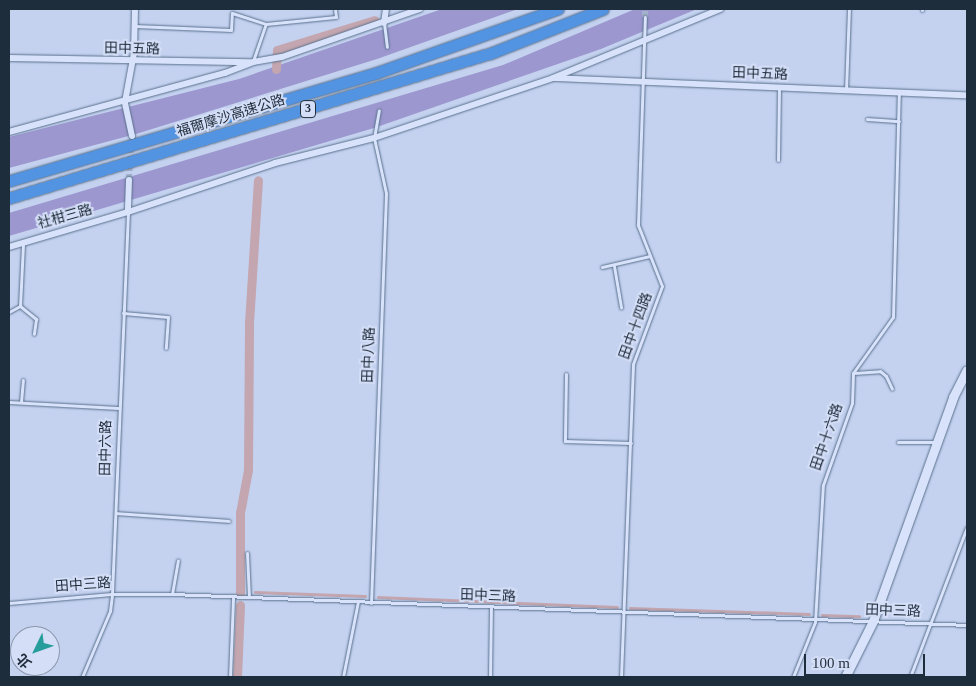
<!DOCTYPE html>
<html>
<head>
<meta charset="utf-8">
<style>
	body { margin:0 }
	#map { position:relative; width:976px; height:686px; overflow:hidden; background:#c4d2f0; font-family:"Times New Roman","Noto Sans TC",serif }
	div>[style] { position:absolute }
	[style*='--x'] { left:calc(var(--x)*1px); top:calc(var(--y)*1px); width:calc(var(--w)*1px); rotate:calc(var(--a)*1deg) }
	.green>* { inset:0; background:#9d97cf }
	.stream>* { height:2.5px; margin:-1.25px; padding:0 1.25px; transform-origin:1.25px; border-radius:1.25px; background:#c3a6af }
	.canal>* { height:9px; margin:-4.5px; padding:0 4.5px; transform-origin:4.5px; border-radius:4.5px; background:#c3a6af }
	.street-tunnel>* { height:6px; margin-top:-3px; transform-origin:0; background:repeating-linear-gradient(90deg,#a3b1cc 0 6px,transparent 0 9px) }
	.roads { filter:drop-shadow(0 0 1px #59718c) drop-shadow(0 0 1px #59718c) }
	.lane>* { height:3px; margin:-1.5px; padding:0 1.5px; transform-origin:1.5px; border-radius:1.5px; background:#d8e2fa }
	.street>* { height:6px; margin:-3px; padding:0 3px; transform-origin:3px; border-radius:3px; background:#d8e2fa }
	.secondary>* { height:9px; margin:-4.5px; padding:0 4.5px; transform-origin:4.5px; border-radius:4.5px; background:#d8e2fa }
	.highway>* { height:11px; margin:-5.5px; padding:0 5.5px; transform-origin:5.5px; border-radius:5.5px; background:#5293e2 }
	span { translate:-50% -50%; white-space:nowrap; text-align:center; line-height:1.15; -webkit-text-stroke:4px #d4def7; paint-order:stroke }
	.shield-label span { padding:1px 4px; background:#d4def7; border:1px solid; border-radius:4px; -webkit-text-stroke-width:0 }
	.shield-label { font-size:12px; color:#1e2d3b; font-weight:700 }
	.street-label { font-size:14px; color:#1e2d3b }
	.frame { position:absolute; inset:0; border:10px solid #1e2d3b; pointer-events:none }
	.north { position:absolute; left:10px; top:626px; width:50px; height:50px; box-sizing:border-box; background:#d4def7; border:1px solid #8b97ac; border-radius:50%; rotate:228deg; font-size:14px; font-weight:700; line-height:20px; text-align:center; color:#1e2d3b }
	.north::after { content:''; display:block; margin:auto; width:18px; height:22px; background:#279d9b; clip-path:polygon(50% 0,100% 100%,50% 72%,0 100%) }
	.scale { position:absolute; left:804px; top:654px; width:121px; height:22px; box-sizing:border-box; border:2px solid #1e2d3b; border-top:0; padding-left:6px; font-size:15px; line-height:18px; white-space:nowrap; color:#1e2d3b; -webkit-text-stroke:4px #d4def7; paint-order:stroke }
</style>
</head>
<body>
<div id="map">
	<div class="green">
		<div style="clip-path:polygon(442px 9px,518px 9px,377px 59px,136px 134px,9px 168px,9px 137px,239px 79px)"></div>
		<div style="clip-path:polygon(635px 9px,697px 9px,601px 49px,374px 128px,9px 236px,9px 213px,503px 65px)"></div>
	</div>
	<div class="stream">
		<div style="--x:241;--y:592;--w:1;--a:0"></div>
		<div style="--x:255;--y:592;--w:110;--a:2.1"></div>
		<div style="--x:378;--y:597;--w:239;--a:2.4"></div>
		<div style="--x:630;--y:608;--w:179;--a:1.9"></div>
		<div style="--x:822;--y:615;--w:37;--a:2"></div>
	</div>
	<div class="canal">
		<div style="--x:276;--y:69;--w:19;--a:-87"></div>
		<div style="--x:277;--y:50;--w:102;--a:-17"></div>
		<div style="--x:240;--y:593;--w:80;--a:-90"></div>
		<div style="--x:240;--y:513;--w:44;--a:-79.5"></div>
		<div style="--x:248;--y:470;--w:147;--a:-89.6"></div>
		<div style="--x:249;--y:323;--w:143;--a:-86.4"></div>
		<div style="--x:237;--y:677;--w:72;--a:-87.6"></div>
	</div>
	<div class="street-tunnel">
		<div style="--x:645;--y:17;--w:8;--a:-90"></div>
		<div style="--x:129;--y:180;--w:36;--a:-87"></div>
	</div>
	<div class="roads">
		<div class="lane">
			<div style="--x:922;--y:9;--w:1;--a:90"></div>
			<div style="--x:384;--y:23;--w:24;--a:83"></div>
			<div style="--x:135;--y:26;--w:96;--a:2.4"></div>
			<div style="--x:231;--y:30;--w:17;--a:-87"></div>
			<div style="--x:232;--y:13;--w:36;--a:18"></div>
			<div style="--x:266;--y:24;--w:70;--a:-5.7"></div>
			<div style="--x:336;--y:17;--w:8;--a:-97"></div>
			<div style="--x:253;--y:61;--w:39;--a:-71"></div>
			<div style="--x:846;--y:90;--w:81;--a:-87.9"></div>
			<div style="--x:867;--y:119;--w:32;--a:4"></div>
			<div style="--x:778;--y:160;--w:72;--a:-89.2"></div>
			<div style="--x:614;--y:266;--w:42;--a:80.3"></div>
			<div style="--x:602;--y:267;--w:49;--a:-12.9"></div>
			<div style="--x:20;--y:306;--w:21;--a:39"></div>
			<div style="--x:36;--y:319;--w:15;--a:98"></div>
			<div style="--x:9;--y:312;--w:13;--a:-29"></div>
			<div style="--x:20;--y:306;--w:62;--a:-87.2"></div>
			<div style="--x:123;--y:313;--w:45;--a:5.1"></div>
			<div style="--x:168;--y:317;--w:31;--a:94"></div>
			<div style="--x:854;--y:373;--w:26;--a:-4"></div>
			<div style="--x:880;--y:371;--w:8;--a:40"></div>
			<div style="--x:886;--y:376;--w:14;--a:65"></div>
			<div style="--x:566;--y:374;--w:67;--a:90.9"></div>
			<div style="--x:565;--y:441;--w:66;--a:1.7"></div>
			<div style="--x:9;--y:402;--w:109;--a:3.2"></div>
			<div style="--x:21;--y:402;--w:22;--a:-85"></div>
			<div style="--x:898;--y:442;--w:37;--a:0"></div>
			<div style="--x:116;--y:513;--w:113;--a:4"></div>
			<div style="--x:247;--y:553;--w:44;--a:87.4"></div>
			<div style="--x:172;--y:594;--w:34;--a:-80"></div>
			<div style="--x:9;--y:603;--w:103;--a:-5"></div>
			<div style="--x:112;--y:594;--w:60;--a:0"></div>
			<div style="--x:172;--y:594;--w:796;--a:2.23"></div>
			<div style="--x:371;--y:603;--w:410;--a:-87.9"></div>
			<div style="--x:386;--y:193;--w:56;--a:-102.3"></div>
			<div style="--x:374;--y:138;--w:28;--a:-80"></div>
			<div style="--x:82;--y:677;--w:72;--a:-67"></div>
			<div style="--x:110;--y:611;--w:17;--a:-83"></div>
			<div style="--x:112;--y:594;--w:382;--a:-87.6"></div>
			<div style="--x:230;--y:677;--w:79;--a:-87.8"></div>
			<div style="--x:343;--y:677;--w:77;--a:-78.8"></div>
			<div style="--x:490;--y:677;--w:69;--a:-89.2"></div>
			<div style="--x:621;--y:677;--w:313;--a:-87.8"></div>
			<div style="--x:633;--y:364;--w:83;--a:-69.6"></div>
			<div style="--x:662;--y:286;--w:66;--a:-111.5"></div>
			<div style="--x:638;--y:225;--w:208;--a:-88.1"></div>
			<div style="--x:793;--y:677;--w:59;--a:-68.2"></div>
			<div style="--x:815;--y:622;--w:137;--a:-86.7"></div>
			<div style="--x:823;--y:485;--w:87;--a:-70.5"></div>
			<div style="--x:852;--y:403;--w:30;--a:-88"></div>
			<div style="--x:853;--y:373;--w:69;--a:-54.5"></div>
			<div style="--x:893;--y:317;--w:224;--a:-88.5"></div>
			<div style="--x:910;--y:677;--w:160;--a:-69.2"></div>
		</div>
		<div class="street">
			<div style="--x:384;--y:23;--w:14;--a:-82"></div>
			<div style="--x:9;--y:58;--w:241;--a:1"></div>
			<div style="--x:554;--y:78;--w:413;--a:2.4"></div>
			<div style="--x:9;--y:132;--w:224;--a:-15.3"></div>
			<div style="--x:225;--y:73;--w:30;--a:-21"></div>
			<div style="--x:253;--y:62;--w:29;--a:-10"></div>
			<div style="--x:282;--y:57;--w:146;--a:-19.2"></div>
			<div style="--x:132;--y:136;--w:35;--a:-102"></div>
			<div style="--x:125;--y:102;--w:50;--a:-79.6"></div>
			<div style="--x:134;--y:53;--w:44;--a:-88.7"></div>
			<div style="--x:129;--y:180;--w:32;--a:92"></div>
			<div style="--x:128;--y:212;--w:155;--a:-18.4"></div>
			<div style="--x:275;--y:163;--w:102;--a:-14.2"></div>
			<div style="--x:374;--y:138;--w:189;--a:-18.5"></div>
			<div style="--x:553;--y:78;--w:181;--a:-22.4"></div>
			<div style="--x:9;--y:247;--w:124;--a:-16.4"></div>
		</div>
		<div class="secondary">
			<div style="--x:845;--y:677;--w:63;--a:-63.4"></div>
			<div style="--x:873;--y:621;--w:238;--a:-70.3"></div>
			<div style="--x:953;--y:397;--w:30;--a:-63"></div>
		</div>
		<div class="highway">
			<div style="--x:9;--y:181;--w:383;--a:-16.4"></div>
			<div style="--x:376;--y:73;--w:193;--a:-19.4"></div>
			<div style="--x:9;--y:198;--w:503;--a:-16.74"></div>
			<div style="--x:491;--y:53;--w:120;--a:-21.4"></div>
		</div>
	</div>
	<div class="shield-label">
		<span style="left:308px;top:109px">3</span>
	</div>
	<div class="street-label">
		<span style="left:132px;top:49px;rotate:1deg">田中五路</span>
		<span style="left:760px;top:74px;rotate:2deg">田中五路</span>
		<span style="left:231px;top:116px;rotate:-17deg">福爾摩沙高速公路</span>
		<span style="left:65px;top:217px;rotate:-16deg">社柑三路</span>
		<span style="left:636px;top:326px;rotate:-70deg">田中十四路</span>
		<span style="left:369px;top:355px;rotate:-88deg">田中八路</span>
		<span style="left:827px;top:437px;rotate:-71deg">田中十六路</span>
		<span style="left:106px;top:448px;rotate:-89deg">田中六路</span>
		<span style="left:83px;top:585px;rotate:-4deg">田中三路</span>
		<span style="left:488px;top:596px;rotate:2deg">田中三路</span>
		<span style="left:893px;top:611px;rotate:2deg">田中三路</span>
	</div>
	<div class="frame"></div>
	<div class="north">北</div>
	<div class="scale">100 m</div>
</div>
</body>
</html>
